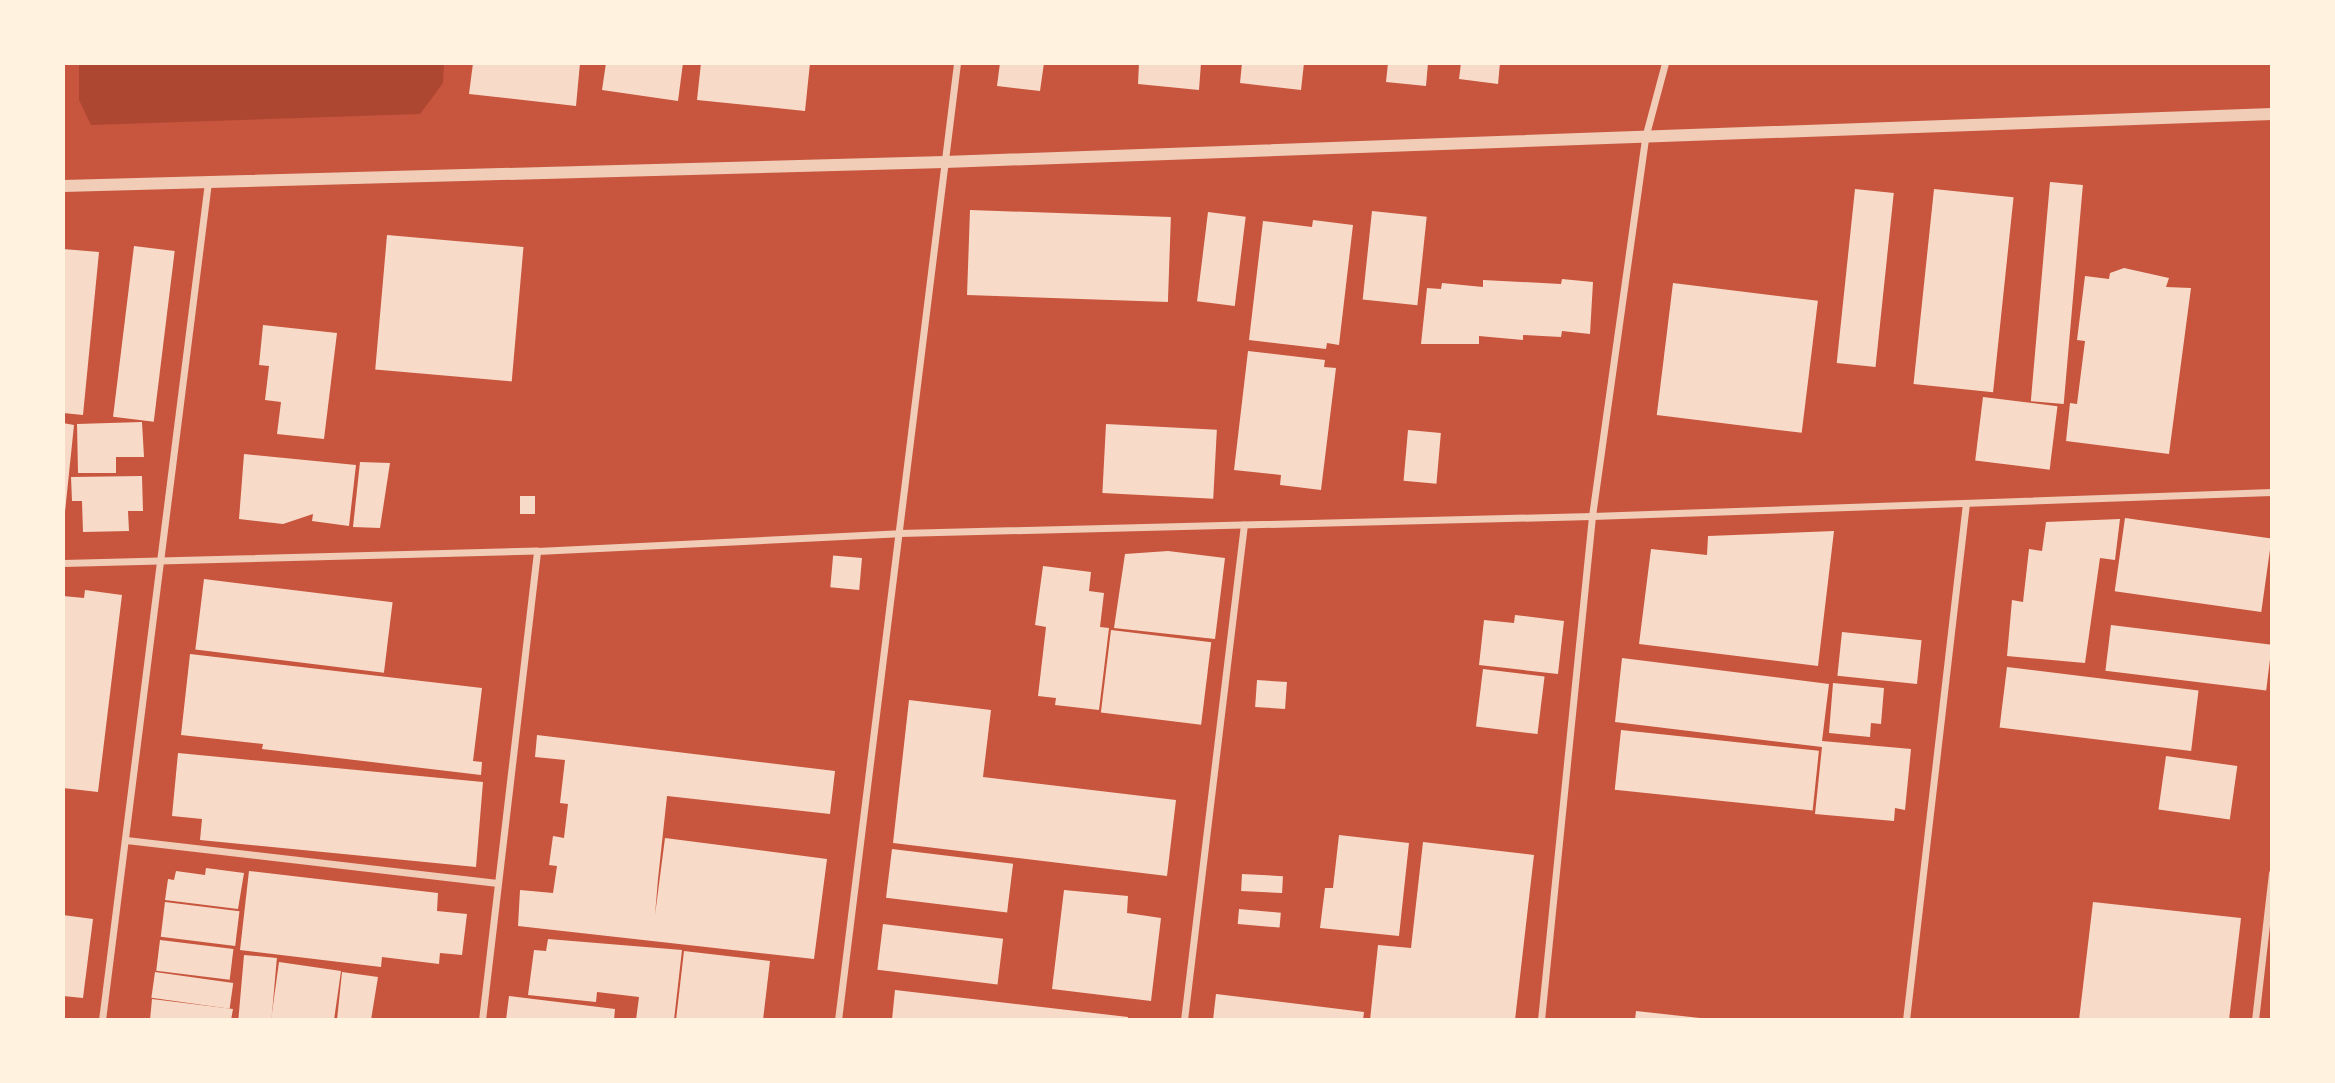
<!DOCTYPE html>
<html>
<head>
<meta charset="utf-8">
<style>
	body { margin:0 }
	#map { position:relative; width:2335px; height:1083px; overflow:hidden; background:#c8553d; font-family:"DM Sans",sans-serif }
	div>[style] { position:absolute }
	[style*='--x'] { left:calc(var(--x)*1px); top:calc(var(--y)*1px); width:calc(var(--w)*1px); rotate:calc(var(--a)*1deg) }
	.green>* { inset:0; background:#ae4732 }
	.building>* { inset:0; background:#f7dbc8; transform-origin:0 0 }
	.minor>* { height:7px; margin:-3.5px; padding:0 3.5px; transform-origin:3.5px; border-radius:3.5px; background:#f1ccb7 }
	.tertiary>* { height:12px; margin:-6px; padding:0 6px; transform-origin:6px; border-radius:6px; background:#f1ccb7 }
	span { translate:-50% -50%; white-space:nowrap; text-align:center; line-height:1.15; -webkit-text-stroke:5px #fff3e0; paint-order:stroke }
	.frame { position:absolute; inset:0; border:65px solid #fff3e0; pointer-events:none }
</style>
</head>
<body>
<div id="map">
	<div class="green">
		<div style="clip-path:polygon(79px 63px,444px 63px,443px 83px,420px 114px,91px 125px,79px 100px)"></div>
	</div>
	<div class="building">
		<div style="clip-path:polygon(473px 63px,580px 63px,576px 106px,469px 94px)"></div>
		<div style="clip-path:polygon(606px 63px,683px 63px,678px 101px,602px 90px)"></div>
		<div style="clip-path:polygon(701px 63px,810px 63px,805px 111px,697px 100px)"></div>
		<div style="clip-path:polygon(1000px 63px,1044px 63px,1040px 91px,997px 86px)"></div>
		<div style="clip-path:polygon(1139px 63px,1201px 63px,1199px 90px,1138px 84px)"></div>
		<div style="clip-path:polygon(1242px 63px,1304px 63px,1301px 90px,1240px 83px)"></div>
		<div style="clip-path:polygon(1388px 63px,1428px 63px,1426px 86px,1386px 82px)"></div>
		<div style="clip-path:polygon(1461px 63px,1500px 63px,1498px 84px,1459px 79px)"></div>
		<div style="left:2050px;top:182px;width:33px;height:220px;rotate:5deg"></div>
		<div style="left:1855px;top:189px;width:39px;height:175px;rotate:6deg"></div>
		<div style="left:1934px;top:189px;width:80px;height:196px;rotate:6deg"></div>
		<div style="left:970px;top:210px;width:201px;height:85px;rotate:2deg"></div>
		<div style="left:1372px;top:211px;width:55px;height:89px;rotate:6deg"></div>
		<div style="left:1208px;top:212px;width:38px;height:90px;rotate:7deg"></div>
		<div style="clip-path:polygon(1313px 220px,1353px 225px,1339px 345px,1327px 343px,1326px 349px,1249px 340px,1263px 221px,1312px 227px)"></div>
		<div style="left:387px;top:235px;width:137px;height:135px;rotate:5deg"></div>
		<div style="left:134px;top:246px;width:41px;height:172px;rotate:7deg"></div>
		<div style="clip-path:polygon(63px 249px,99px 252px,83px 415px,63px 413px)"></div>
		<div style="clip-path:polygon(2124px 268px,2169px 278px,2166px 287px,2191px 288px,2169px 454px,2066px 441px,2070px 403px,2077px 404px,2085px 341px,2077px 340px,2085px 276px,2109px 279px,2110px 273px)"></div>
		<div style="clip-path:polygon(1562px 279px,1593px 282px,1590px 334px,1562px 331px,1561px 337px,1523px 335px,1523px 340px,1479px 336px,1479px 344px,1421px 344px,1427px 288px,1441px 289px,1442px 283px,1483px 287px,1483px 280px,1561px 284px)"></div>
		<div style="left:1673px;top:283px;width:146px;height:133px;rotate:7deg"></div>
		<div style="clip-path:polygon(263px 325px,337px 333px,324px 439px,277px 434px,281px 402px,265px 400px,269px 366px,259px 365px)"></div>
		<div style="clip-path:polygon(1248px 351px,1325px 360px,1324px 367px,1336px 368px,1321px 490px,1280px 485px,1281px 475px,1234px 470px)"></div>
		<div style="left:1983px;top:397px;width:75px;height:64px;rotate:7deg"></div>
		<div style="clip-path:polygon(142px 422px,144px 457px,116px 457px,116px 473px,78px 473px,77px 424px)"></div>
		<div style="clip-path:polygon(63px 423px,74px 425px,65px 512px,63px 511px)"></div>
		<div style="left:1106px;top:424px;width:111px;height:69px;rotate:3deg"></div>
		<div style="left:1408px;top:430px;width:33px;height:51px;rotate:5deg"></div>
		<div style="clip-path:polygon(244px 454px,356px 465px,349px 526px,312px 521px,313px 514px,283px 524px,239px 519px)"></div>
		<div style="clip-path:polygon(360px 462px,390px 463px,380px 528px,353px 527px)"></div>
		<div style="clip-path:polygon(142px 476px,143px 511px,128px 511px,129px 531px,83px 532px,82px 501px,72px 501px,71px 477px)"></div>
		<div style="left:520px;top:496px;width:15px;height:18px"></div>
		<div style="left:2125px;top:518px;width:148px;height:74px;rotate:8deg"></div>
		<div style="clip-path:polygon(2120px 519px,2115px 560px,2100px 558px,2085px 663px,2007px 656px,2012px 600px,2023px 602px,2029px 549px,2042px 551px,2046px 522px)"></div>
		<div style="clip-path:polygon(1834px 531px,1818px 666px,1639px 644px,1651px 549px,1707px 555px,1708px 536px)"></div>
		<div style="clip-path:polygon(1168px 551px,1225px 558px,1215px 639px,1114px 628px,1125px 554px)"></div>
		<div style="left:862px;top:558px;width:32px;height:29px;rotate:95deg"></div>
		<div style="clip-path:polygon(1043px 566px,1091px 572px,1089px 591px,1104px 593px,1100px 627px,1109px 628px,1099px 710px,1055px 705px,1056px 698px,1038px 696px,1046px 627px,1035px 625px)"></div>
		<div style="left:204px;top:579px;width:190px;height:71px;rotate:7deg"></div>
		<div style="clip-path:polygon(85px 590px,122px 595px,98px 792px,63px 788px,63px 596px,84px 598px)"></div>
		<div style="clip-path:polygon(1515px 615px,1564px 621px,1558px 674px,1479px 665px,1484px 620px,1514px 623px)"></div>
		<div style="left:2111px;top:625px;width:162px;height:46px;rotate:7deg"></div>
		<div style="left:1111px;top:630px;width:101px;height:83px;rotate:7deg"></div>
		<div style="left:1842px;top:632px;width:80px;height:44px;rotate:6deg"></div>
		<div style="clip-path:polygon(190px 654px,482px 688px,473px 761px,482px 762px,481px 775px,262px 749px,263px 744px,181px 735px)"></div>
		<div style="clip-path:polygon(1622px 658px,1829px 684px,1822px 741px,1911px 749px,1905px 810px,1895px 808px,1894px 821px,1815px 814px,1822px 747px,1615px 722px)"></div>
		<div style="left:2007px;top:667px;width:193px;height:61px;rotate:7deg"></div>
		<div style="left:1483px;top:669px;width:62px;height:58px;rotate:7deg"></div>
		<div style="left:1257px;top:680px;width:30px;height:27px;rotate:4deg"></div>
		<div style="clip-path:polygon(1833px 683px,1884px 688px,1881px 724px,1871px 723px,1870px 737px,1829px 733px)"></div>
		<div style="clip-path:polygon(909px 700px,991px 710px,983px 777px,1176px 800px,1167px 876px,893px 843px)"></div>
		<div style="left:1621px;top:730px;width:199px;height:60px;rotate:6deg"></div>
		<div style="clip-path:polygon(537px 735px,835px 771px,830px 814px,667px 796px,658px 879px,655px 915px,665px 838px,827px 859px,814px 959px,518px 926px,520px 890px,553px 893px,557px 866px,549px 865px,553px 836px,564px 838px,568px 804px,560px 803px,565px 760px,535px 757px)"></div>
		<div style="clip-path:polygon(178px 753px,483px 782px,476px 867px,200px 840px,202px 819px,172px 816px)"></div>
		<div style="left:2166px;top:756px;width:72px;height:54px;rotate:8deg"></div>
		<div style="clip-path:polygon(1339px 835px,1409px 843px,1399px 936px,1320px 928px,1325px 888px,1333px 888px)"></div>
		<div style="clip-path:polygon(1423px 842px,1534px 855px,1515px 1020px,1370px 1020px,1378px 945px,1411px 948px)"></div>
		<div style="left:892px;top:849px;width:122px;height:49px;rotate:7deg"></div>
		<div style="clip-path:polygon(206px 868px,244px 873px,238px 909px,165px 900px,168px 879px,174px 880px,176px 871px,205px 875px)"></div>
		<div style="clip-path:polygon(249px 871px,438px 893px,437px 911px,467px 914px,462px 955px,440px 953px,439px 964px,382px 957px,381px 967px,240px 950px)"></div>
		<div style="left:1242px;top:874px;width:41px;height:17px;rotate:3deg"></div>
		<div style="clip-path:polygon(1064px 890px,1128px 896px,1127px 913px,1161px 918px,1151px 1001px,1052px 989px)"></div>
		<div style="left:165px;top:902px;width:75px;height:35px;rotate:7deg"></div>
		<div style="clip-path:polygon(2093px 902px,2241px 918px,2229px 1020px,2079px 1020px)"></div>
		<div style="left:1239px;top:909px;width:42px;height:15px;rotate:5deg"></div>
		<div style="clip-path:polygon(63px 915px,93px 919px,83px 998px,63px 996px)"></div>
		<div style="left:883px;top:924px;width:121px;height:46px;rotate:7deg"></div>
		<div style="clip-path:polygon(548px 939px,682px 950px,674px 1020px,636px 1020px,639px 997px,597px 992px,596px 1002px,528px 995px,534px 950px,546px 951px)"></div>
		<div style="left:160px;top:940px;width:74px;height:31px;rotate:7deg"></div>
		<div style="clip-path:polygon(684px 951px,770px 961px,763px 1020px,676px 1020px)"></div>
		<div style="left:244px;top:955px;width:33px;height:65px;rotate:5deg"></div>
		<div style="clip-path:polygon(279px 962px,341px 971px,334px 1020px,271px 1020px)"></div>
		<div style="left:155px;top:972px;width:79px;height:26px;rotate:8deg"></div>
		<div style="clip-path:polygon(342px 972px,378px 977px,371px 1020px,337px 1020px)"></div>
		<div style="clip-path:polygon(895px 990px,1128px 1017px,1128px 1020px,892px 1020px)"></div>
		<div style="clip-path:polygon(1216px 994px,1364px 1012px,1363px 1020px,1213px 1020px)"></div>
		<div style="clip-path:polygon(509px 996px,615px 1009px,614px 1020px,506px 1020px)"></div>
		<div style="clip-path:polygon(152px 999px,233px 1009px,231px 1020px,150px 1020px)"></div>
		<div style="clip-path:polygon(1636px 1011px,1700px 1018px,1700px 1020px,1635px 1020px)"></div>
	</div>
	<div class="minor">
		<div style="--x:63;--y:563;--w:474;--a:-1.5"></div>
		<div style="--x:537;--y:551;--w:362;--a:-2.8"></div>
		<div style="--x:899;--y:533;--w:693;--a:-1.41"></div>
		<div style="--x:1592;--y:516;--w:680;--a:-2.02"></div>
		<div style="--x:126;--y:840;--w:374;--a:6.6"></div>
		<div style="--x:102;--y:1020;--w:845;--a:-82.79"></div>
		<div style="--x:482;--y:1020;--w:472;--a:-83.3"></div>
		<div style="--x:838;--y:1020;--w:964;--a:-82.91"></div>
		<div style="--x:1184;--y:1020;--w:499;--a:-83.1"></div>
		<div style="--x:1541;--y:1020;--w:507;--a:-84.22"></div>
		<div style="--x:1592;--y:516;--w:386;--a:-82"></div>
		<div style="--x:1646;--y:134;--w:73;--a:-75"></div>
		<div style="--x:1906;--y:1020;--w:520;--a:-83.38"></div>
		<div style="--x:2255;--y:1020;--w:148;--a:-83.4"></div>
	</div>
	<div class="tertiary">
		<div style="--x:63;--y:186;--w:882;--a:-1.56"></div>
		<div style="--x:945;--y:162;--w:1328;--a:-2.07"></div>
	</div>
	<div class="frame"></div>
</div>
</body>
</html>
